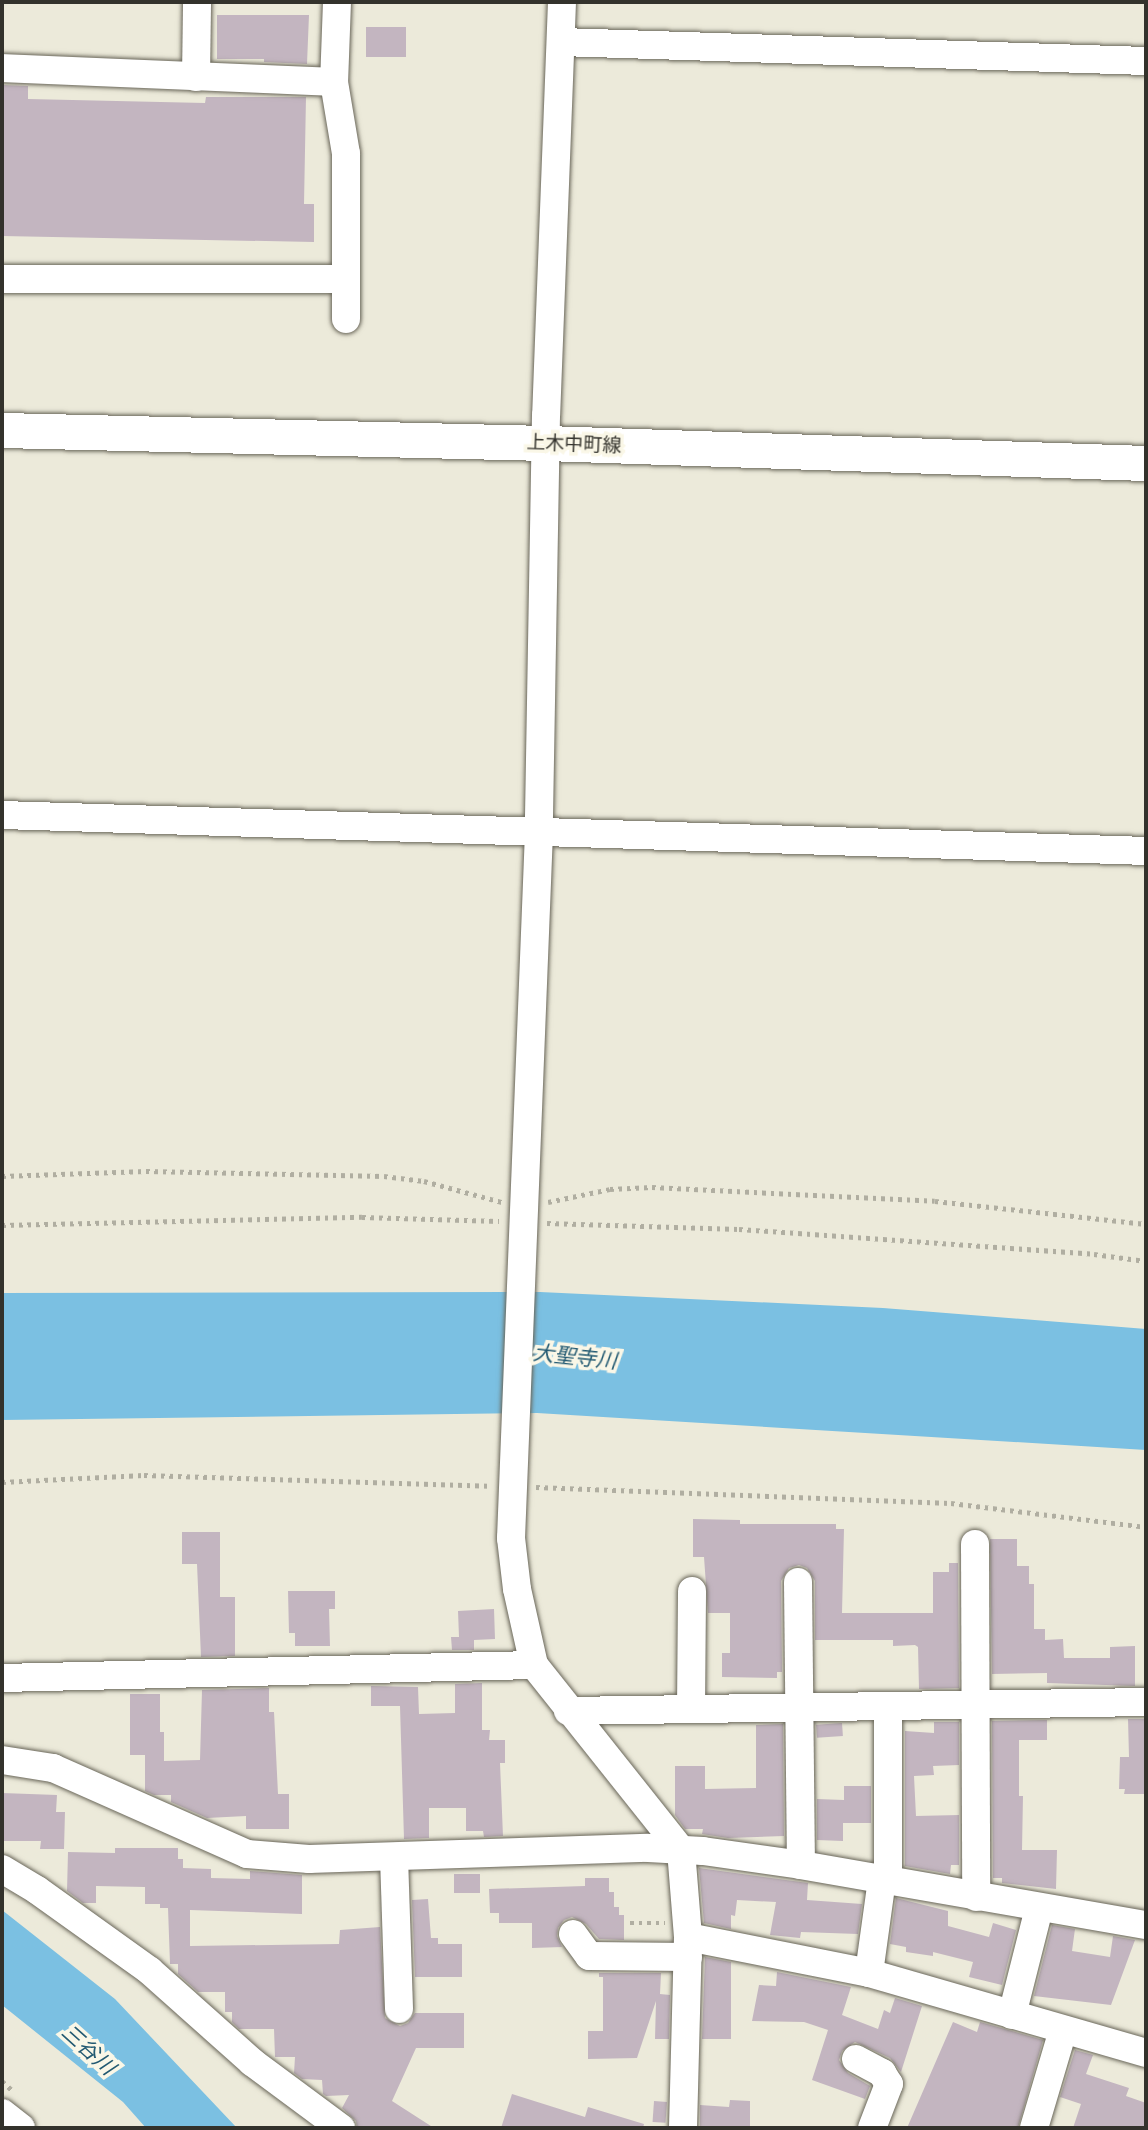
<!DOCTYPE html>
<html>
<head>
<meta charset="utf-8">
<style>
	body { margin:0 }
	#map { position:relative; width:1148px; height:2130px; overflow:hidden; background:#eceada; font-family:"Noto Sans","Noto Sans JP",sans-serif }
	div>[style] { position:absolute }
	[style*='--x'] { left:calc(var(--x)*1px); top:calc(var(--y)*1px); width:calc(var(--w)*1px); rotate:calc(var(--a)*1deg) }
	.water>* { inset:0; background:#7bc0e2 }
	.building>* { inset:0; background:#c3b5c0; transform-origin:0 0 }
	.path>* { height:4.5px; margin-top:-2.25px; transform-origin:0; background:repeating-linear-gradient(90deg,#b0aea1 0 3.5px,transparent 0 8.5px) }
	.roads { filter:drop-shadow(0 0 2px #696659) drop-shadow(0 0 2px #696659) }
	.minor>* { height:28px; margin:-14px; padding:0 14px; transform-origin:14px; border-radius:14px; background:#fff }
	.major>* { height:35px; margin:-17.5px; padding:0 17.5px; transform-origin:17.5px; border-radius:17.5px; background:#fff }
	span { translate:-50% -50%; white-space:nowrap; text-align:center; line-height:1.15; -webkit-text-stroke:7px #faf7e7; paint-order:stroke }
	.street-label { font-size:19px; color:#33322c }
	.water-label { font-size:21px; color:#235a72; font-style:italic }
	.frame { position:absolute; inset:0; border:4px solid #33322c; pointer-events:none }
</style>
</head>
<body>
<div id="map">
	<div class="water">
		<div style="clip-path:polygon(540px 1292px,883px 1308px,1146px 1329px,1146px 1450px,537px 1413px,2px 1420px,2px 1293px)"></div>
		<div style="clip-path:polygon(2px 1910px,115px 1999px,237px 2128px,146px 2128px,123px 2102px,2px 2005px)"></div>
	</div>
	<div class="building">
		<div style="clip-path:polygon(217px 15px,309px 15px,307px 64px,264px 62px,264px 59px,217px 59px)"></div>
		<div style="left:366px;top:27px;width:40px;height:30px"></div>
		<div style="clip-path:polygon(2px 85px,28px 86px,28px 99px,205px 103px,206px 97px,306px 97px,304px 204px,314px 204px,314px 242px,2px 236px)"></div>
		<div style="clip-path:polygon(693px 1519px,740px 1520px,740px 1524px,836px 1524px,836px 1529px,844px 1529px,842px 1613px,933px 1613px,933px 1572px,949px 1572px,949px 1563px,958px 1563px,959px 1688px,919px 1689px,918px 1647px,915px 1645px,893px 1646px,893px 1640px,815px 1640px,815px 1581px,807px 1568px,799px 1565px,789px 1568px,781px 1581px,782px 1672px,777px 1672px,777px 1678px,722px 1677px,722px 1653px,730px 1653px,730px 1613px,708px 1613px,704px 1557px,693px 1557px)"></div>
		<div style="clip-path:polygon(182px 1532px,220px 1532px,220px 1597px,235px 1597px,235px 1656px,201px 1657px,197px 1564px,182px 1564px)"></div>
		<div style="clip-path:polygon(990px 1539px,1017px 1539px,1017px 1566px,1029px 1566px,1029px 1584px,1034px 1584px,1034px 1629px,1045px 1629px,1045px 1640px,1063px 1639px,1064px 1658px,1110px 1658px,1110px 1647px,1135px 1646px,1135px 1686px,1047px 1683px,1047px 1673px,992px 1674px)"></div>
		<div style="clip-path:polygon(288px 1591px,335px 1591px,335px 1609px,329px 1609px,330px 1646px,295px 1646px,295px 1633px,289px 1633px)"></div>
		<div style="clip-path:polygon(494px 1609px,495px 1639px,474px 1640px,474px 1650px,452px 1650px,451px 1637px,459px 1637px,458px 1611px)"></div>
		<div style="clip-path:polygon(482px 1683px,482px 1730px,490px 1730px,489px 1740px,505px 1740px,505px 1763px,500px 1763px,503px 1836px,484px 1837px,483px 1831px,466px 1831px,466px 1808px,429px 1808px,429px 1838px,404px 1839px,400px 1706px,371px 1706px,371px 1686px,418px 1687px,419px 1714px,455px 1713px,455px 1684px)"></div>
		<div style="clip-path:polygon(269px 1688px,269px 1712px,274px 1712px,278px 1794px,289px 1794px,289px 1829px,246px 1829px,246px 1816px,207px 1818px,171px 1802px,171px 1795px,154px 1795px,145px 1791px,145px 1755px,130px 1755px,130px 1694px,160px 1694px,160px 1732px,164px 1732px,164px 1761px,200px 1760px,202px 1690px)"></div>
		<div style="clip-path:polygon(1128px 1719px,1146px 1719px,1146px 1794px,1124px 1794px,1125px 1789px,1119px 1789px,1120px 1757px,1129px 1757px)"></div>
		<div style="clip-path:polygon(1047px 1720px,1047px 1740px,1019px 1740px,1019px 1796px,1023px 1796px,1022px 1850px,1057px 1850px,1056px 1889px,1002px 1883px,1002px 1878px,993px 1878px,992px 1721px)"></div>
		<div style="clip-path:polygon(934px 1722px,959px 1722px,959px 1765px,933px 1766px,934px 1775px,914px 1776px,916px 1816px,959px 1815px,959px 1865px,951px 1865px,950px 1874px,905px 1866px,905px 1731px,934px 1733px)"></div>
		<div style="left:842px;top:1723px;width:13px;height:26px;rotate:86deg"></div>
		<div style="clip-path:polygon(783px 1724px,784px 1836px,728px 1838px,702px 1834px,703px 1829px,685px 1829px,675px 1815px,675px 1766px,705px 1766px,705px 1789px,756px 1788px,756px 1725px)"></div>
		<div style="clip-path:polygon(844px 1786px,871px 1786px,871px 1823px,843px 1823px,843px 1841px,817px 1840px,817px 1799px,844px 1800px)"></div>
		<div style="clip-path:polygon(2px 1793px,57px 1795px,56px 1812px,65px 1812px,64px 1849px,40px 1849px,41px 1841px,2px 1841px)"></div>
		<div style="clip-path:polygon(115px 1848px,178px 1848px,178px 1859px,183px 1859px,183px 1868px,211px 1869px,211px 1878px,250px 1879px,250px 1871px,302px 1875px,302px 1914px,190px 1910px,190px 1946px,339px 1944px,340px 1930px,380px 1927px,385px 2018px,400px 2026px,408px 2023px,415px 2013px,464px 2013px,464px 2048px,416px 2048px,392px 2101px,434px 2128px,357px 2128px,356px 2121px,342px 2108px,349px 2095px,326px 2096px,323px 2094px,322px 2080px,302px 2079px,294px 2073px,295px 2057px,275px 2057px,274px 2029px,239px 2029px,232px 2022px,232px 2012px,225px 2012px,225px 1992px,198px 1992px,178px 1974px,178px 1964px,170px 1964px,168px 1908px,160px 1908px,160px 1904px,145px 1904px,145px 1887px,96px 1886px,96px 1903px,83px 1903px,67px 1891px,68px 1852px,115px 1853px)"></div>
		<div style="clip-path:polygon(699px 1868px,808px 1883px,807px 1900px,862px 1904px,858px 1934px,801px 1932px,800px 1938px,770px 1935px,776px 1902px,737px 1900px,735px 1916px,731px 1915px,731px 1929px,704px 1923px)"></div>
		<div style="left:454px;top:1874px;width:26px;height:19px"></div>
		<div style="clip-path:polygon(585px 1878px,609px 1878px,609px 1892px,614px 1892px,614px 1907px,619px 1907px,619px 1915px,624px 1915px,624px 1940px,599px 1939px,586px 1924px,572px 1917px,564px 1920px,558px 1928px,557px 1936px,562px 1947px,532px 1948px,532px 1923px,499px 1923px,499px 1913px,490px 1913px,489px 1889px,585px 1886px)"></div>
		<div style="clip-path:polygon(896px 1898px,948px 1911px,948px 1926px,989px 1937px,993px 1923px,1016px 1930px,1002px 1985px,969px 1977px,973px 1962px,933px 1952px,933px 1956px,906px 1952px,906px 1947px,890px 1944px)"></div>
		<div style="clip-path:polygon(428px 1899px,431px 1938px,438px 1938px,438px 1944px,462px 1944px,462px 1977px,415px 1977px,412px 1900px)"></div>
		<div style="clip-path:polygon(1052px 1925px,1075px 1929px,1072px 1951px,1110px 1957px,1113px 1936px,1135px 1940px,1111px 2005px,1034px 1996px)"></div>
		<div style="clip-path:polygon(705px 1957px,731px 1962px,731px 2039px,702px 2039px)"></div>
		<div style="clip-path:polygon(777px 1972px,851px 1987px,842px 2015px,878px 2029px,884px 2010px,890px 2013px,895px 1998px,922px 2006px,901px 2072px,890px 2058px,855px 2042px,842px 2051px,839px 2060px,848px 2073px,870px 2086px,865px 2099px,812px 2080px,828px 2030px,804px 2022px,752px 2021px,759px 1985px,776px 1986px)"></div>
		<div style="clip-path:polygon(599px 1973px,661px 1973px,660px 1994px,670px 1995px,669px 2039px,655px 2039px,656px 2001px,637px 2058px,588px 2059px,588px 2031px,603px 2031px,603px 1977px,599px 1977px)"></div>
		<div style="clip-path:polygon(953px 2022px,977px 2032px,980px 2022px,1043px 2040px,1018px 2128px,907px 2128px)"></div>
		<div style="clip-path:polygon(1075px 2050px,1093px 2055px,1086px 2074px,1129px 2088px,1126px 2096px,1146px 2103px,1146px 2128px,1073px 2128px,1081px 2104px,1060px 2097px)"></div>
		<div style="clip-path:polygon(512px 2094px,585px 2117px,588px 2107px,644px 2124px,643px 2128px,501px 2128px)"></div>
		<div style="clip-path:polygon(730px 2100px,750px 2101px,750px 2128px,700px 2128px,700px 2105px,729px 2107px)"></div>
		<div style="left:654px;top:2101px;width:13px;height:21px;rotate:4deg"></div>
	</div>
	<div class="path">
		<div style="--x:2;--y:1176;--w:144;--a:-2"></div>
		<div style="--x:146;--y:1171;--w:238;--a:1.2"></div>
		<div style="--x:384;--y:1176;--w:40;--a:7.1"></div>
		<div style="--x:424;--y:1181;--w:81;--a:15.1"></div>
		<div style="--x:548;--y:1202;--w:63;--a:-11.8"></div>
		<div style="--x:610;--y:1189;--w:42;--a:-2.7"></div>
		<div style="--x:652;--y:1187;--w:283;--a:2.8"></div>
		<div style="--x:935;--y:1201;--w:212;--a:6.2"></div>
		<div style="--x:547;--y:1223;--w:192;--a:1.8"></div>
		<div style="--x:739;--y:1229;--w:356;--a:4"></div>
		<div style="--x:1094;--y:1254;--w:52;--a:7.7"></div>
		<div style="--x:2;--y:1225;--w:360;--a:-1.3"></div>
		<div style="--x:362;--y:1217;--w:137;--a:1.7"></div>
		<div style="--x:2;--y:1482;--w:142;--a:-2.8"></div>
		<div style="--x:144;--y:1475;--w:345;--a:1.8"></div>
		<div style="--x:536;--y:1487;--w:415;--a:2.2"></div>
		<div style="--x:951;--y:1503;--w:196;--a:7"></div>
		<div style="--x:630;--y:1923;--w:35;--a:0"></div>
		<div style="--x:2;--y:2081;--w:13;--a:42"></div>
	</div>
	<div class="roads">
		<div class="minor">
			<div style="--x:337;--y:2;--w:80;--a:92.1"></div>
			<div style="--x:334;--y:82;--w:73;--a:80.5"></div>
			<div style="--x:346;--y:154;--w:165;--a:90"></div>
			<div style="--x:562;--y:2;--w:413;--a:92.2"></div>
			<div style="--x:546;--y:415;--w:417;--a:91"></div>
			<div style="--x:539;--y:832;--w:707;--a:92.27"></div>
			<div style="--x:511;--y:1538;--w:51;--a:83.3"></div>
			<div style="--x:517;--y:1589;--w:78;--a:77.4"></div>
			<div style="--x:534;--y:1665;--w:236;--a:51.5"></div>
			<div style="--x:681;--y:1850;--w:87;--a:85.4"></div>
			<div style="--x:688;--y:1937;--w:191;--a:91.5"></div>
			<div style="--x:561;--y:42;--w:585;--a:1.86"></div>
			<div style="--x:2;--y:68;--w:332;--a:2.4"></div>
			<div style="--x:196;--y:77;--w:75;--a:-89.2"></div>
			<div style="--x:2;--y:279;--w:344;--a:0"></div>
			<div style="--x:2;--y:815;--w:1145;--a:1.8"></div>
			<div style="--x:975;--y:1544;--w:353;--a:89.8"></div>
			<div style="--x:798;--y:1582;--w:283;--a:89.4"></div>
			<div style="--x:2;--y:1678;--w:532;--a:-1.4"></div>
			<div style="--x:691;--y:1709;--w:118;--a:-89.5"></div>
			<div style="--x:568;--y:1711;--w:578;--a:-0.89"></div>
			<div style="--x:2;--y:1760;--w:52;--a:8.9"></div>
			<div style="--x:53;--y:1768;--w:212;--a:23.9"></div>
			<div style="--x:247;--y:1854;--w:62;--a:4.6"></div>
			<div style="--x:309;--y:1859;--w:339;--a:-1.9"></div>
			<div style="--x:648;--y:1848;--w:55;--a:3.1"></div>
			<div style="--x:703;--y:1851;--w:99;--a:8.1"></div>
			<div style="--x:801;--y:1865;--w:350;--a:9.9"></div>
			<div style="--x:394;--y:1857;--w:152;--a:88.1"></div>
			<div style="--x:2;--y:1869;--w:41;--a:31"></div>
			<div style="--x:37;--y:1890;--w:139;--a:35.6"></div>
			<div style="--x:150;--y:1971;--w:137;--a:41.7"></div>
			<div style="--x:252;--y:2062;--w:111;--a:36.6"></div>
			<div style="--x:888;--y:1880;--w:174;--a:-90"></div>
			<div style="--x:573;--y:1934;--w:27;--a:54"></div>
			<div style="--x:589;--y:1956;--w:99;--a:0.6"></div>
			<div style="--x:688;--y:1937;--w:185;--a:11.2"></div>
			<div style="--x:869;--y:1973;--w:288;--a:16.1"></div>
			<div style="--x:869;--y:1973;--w:95;--a:-82.1"></div>
			<div style="--x:1012;--y:2015;--w:110;--a:-75.8"></div>
			<div style="--x:856;--y:2059;--w:30;--a:28"></div>
			<div style="--x:882;--y:2073;--w:13;--a:58"></div>
			<div style="--x:889;--y:2084;--w:47;--a:111.1"></div>
			<div style="--x:2;--y:2113;--w:24;--a:38"></div>
			<div style="--x:1034;--y:2128;--w:102;--a:-73.5"></div>
		</div>
		<div class="major">
			<div style="--x:2;--y:430;--w:544;--a:1.37"></div>
			<div style="--x:546;--y:443;--w:600;--a:1.91"></div>
		</div>
	</div>
	<div class="street-label">
		<span style="left:574px;top:444px;rotate:2deg">上木中町線</span>
	</div>
	<div class="water-label">
		<span style="left:575px;top:1356px;rotate:6deg">大聖寺川</span>
		<span style="left:89px;top:2049px;rotate:42deg">三谷川</span>
	</div>
	<div class="frame"></div>
</div>
</body>
</html>
